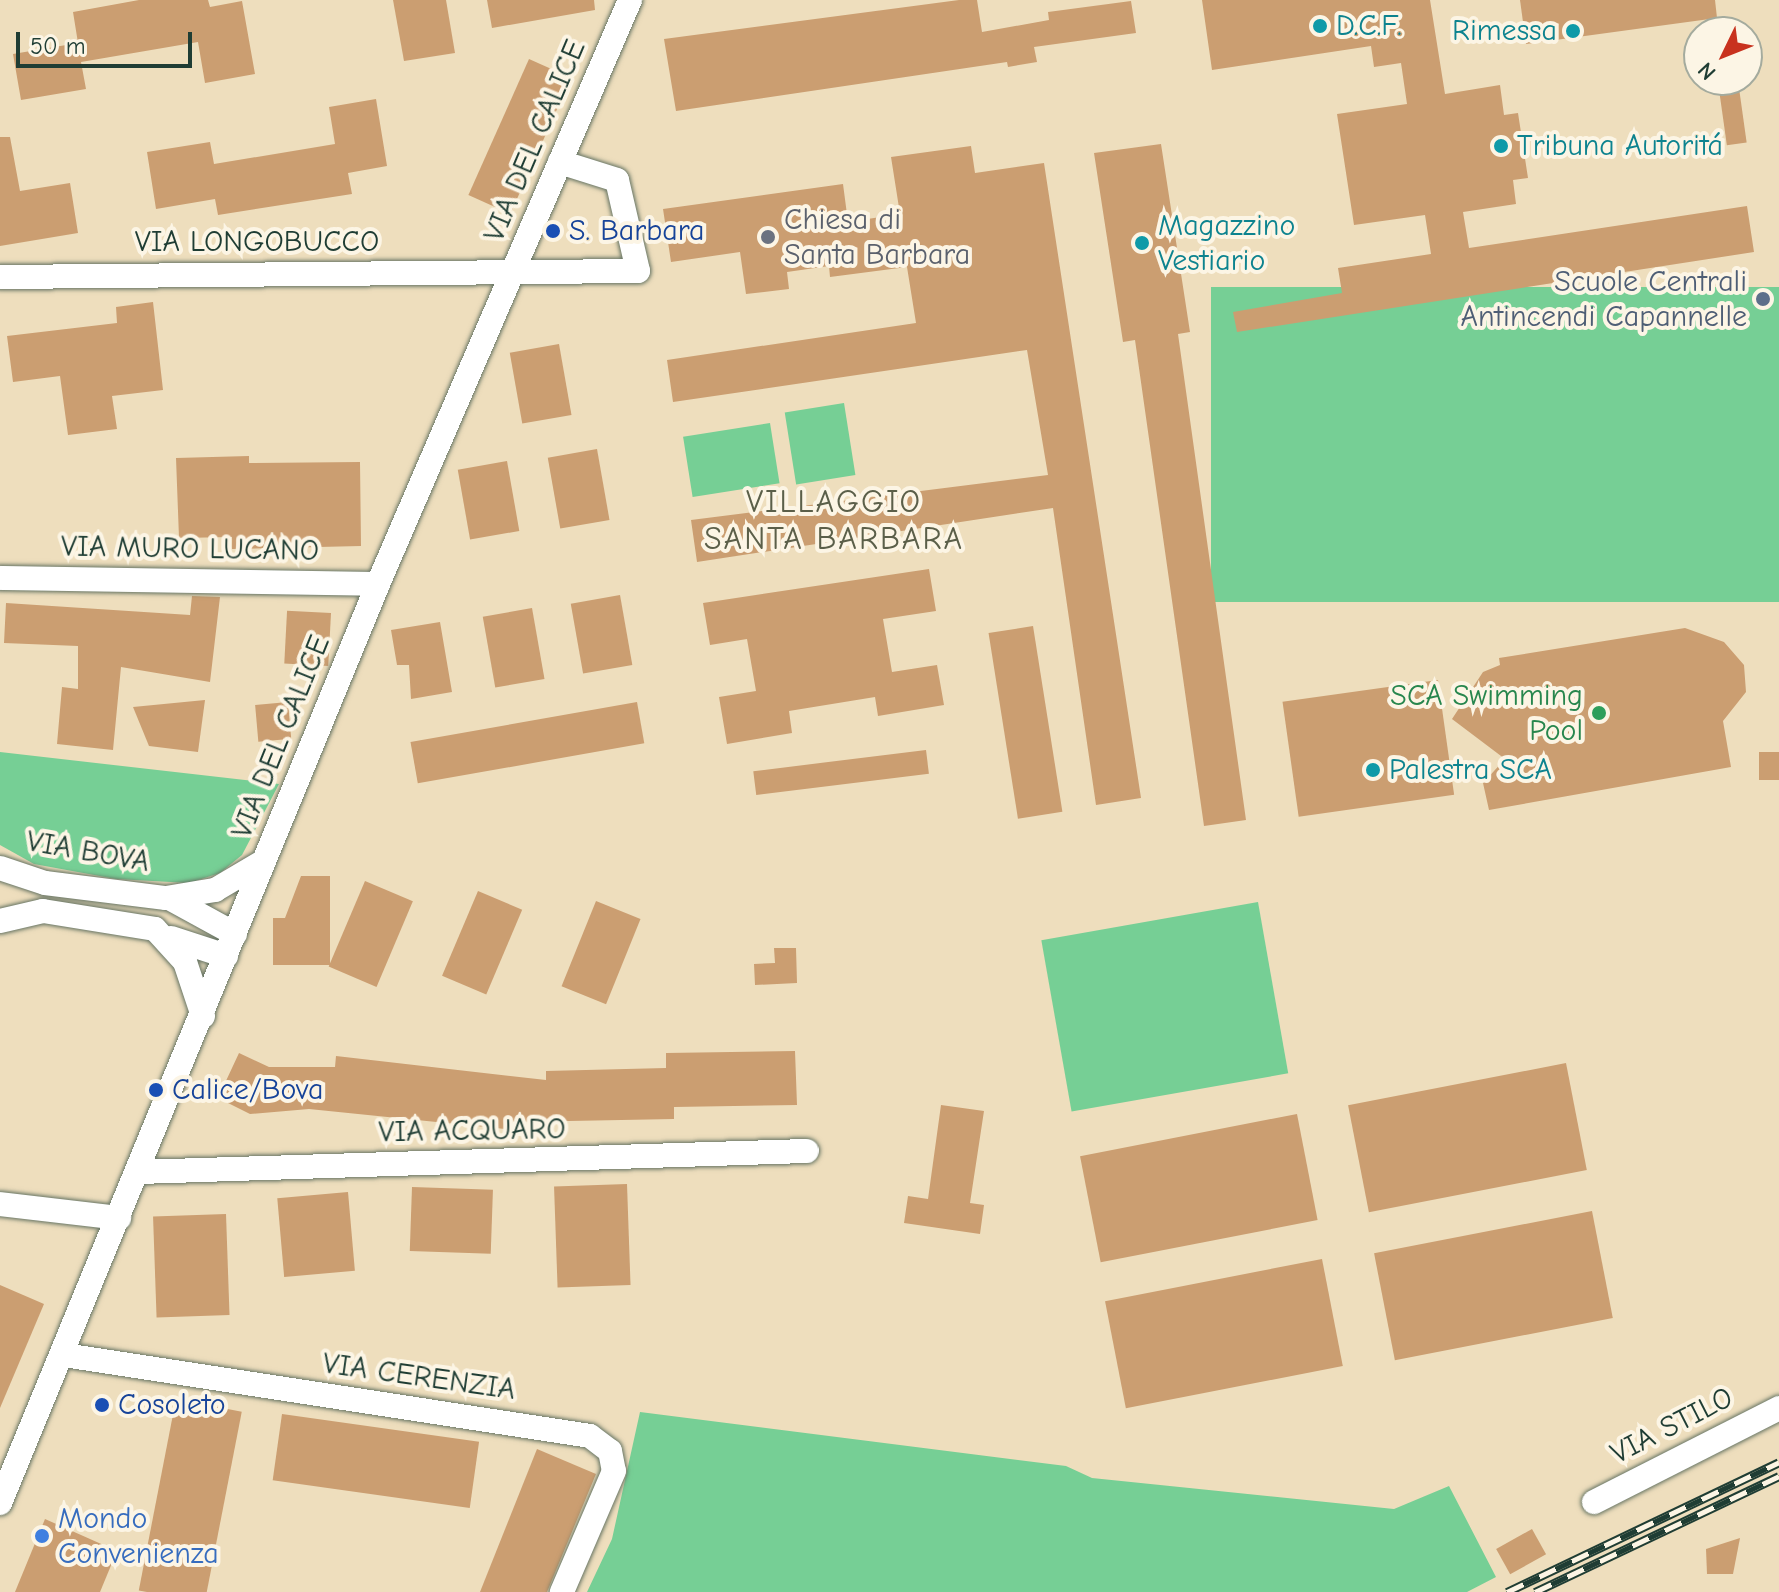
<!DOCTYPE html>
<html>
<head>
<meta charset="utf-8">
<style>
	body { margin:0 }
	#map { position:relative; width:1779px; height:1592px; overflow:hidden; background:#eedebd; font-family:"Comic Neue",sans-serif }
	div>[style] { position:absolute }
	[style*='--x'] { left:calc(var(--x)*1px); top:calc(var(--y)*1px); width:calc(var(--w)*1px); rotate:calc(var(--a)*1deg) }
	.green>* { inset:0; background:#76cf95; transform-origin:0 0 }
	.building>* { inset:0; background:#cb9e71; transform-origin:0 0 }
	.roads { filter:drop-shadow(0 0 2px #677564) drop-shadow(0 0 2px #677564) }
	.minor>* { height:24px; margin:-12px; padding:0 12px; transform-origin:12px; border-radius:12px; background:#fff }
	.rail>* { height:9px; margin-top:-4.5px; transform-origin:0; background:repeating-linear-gradient(90deg,#fcf5e5 0 18px,#1f3d34 0 36px); box-sizing:border-box; border-block:2px solid #1f3d34 }
	.dots>* { width:22px; height:22px; translate:-50% -50%; box-sizing:border-box; border:4px solid #fcf5e5; border-radius:50% }
	span { translate:-50% -50%; white-space:nowrap; text-align:center; line-height:1.15; -webkit-text-stroke:8px #fcf5e5; paint-order:stroke }
	.culture-label { font-size:30px; color:#0d838f }
	.left { translate:0 -50%; text-align:left }
	.right { translate:-100% -50%; text-align:right }
	.street-label { font-size:30px; color:#1f3d34 }
	.worship-label { font-size:30px; color:#5b616d }
	.transit-label { font-size:30px; color:#164399 }
	.service-label { font-size:30px; color:#4e5e75 }
	.leisure-label { font-size:30px; color:#27864d }
	.shop-label { font-size:30px; color:#366cbe }
	.neighbourhood-label { font-size:32px; color:#5b5f49; letter-spacing:2px }
	.north { position:absolute; left:1683px; top:16px; width:80px; height:80px; box-sizing:border-box; background:#fcf5e5; border:2px solid #a4ab9e; border-radius:50%; rotate:227deg; font-size:22px; font-weight:700; line-height:32px; text-align:center; color:#1f3d34 }
	.north::after { content:''; display:block; margin:auto; width:28px; height:36px; background:#c8321e; clip-path:polygon(50% 0,100% 100%,50% 72%,0 100%) }
	.scale { position:absolute; left:16px; top:32px; width:176px; height:36px; box-sizing:border-box; border:4px solid #1f3d34; border-top:0; padding-left:10px; font-size:24px; line-height:28px; white-space:nowrap; color:#1f3d34; -webkit-text-stroke:6px #fcf5e5; paint-order:stroke }
</style>
</head>
<body>
<div id="map">
	<div class="green">
		<div style="left:1779px;top:287px;width:315px;height:568px;rotate:90deg"></div>
		<div style="left:844px;top:403px;width:73px;height:60px;rotate:81deg"></div>
		<div style="left:770px;top:423px;width:61px;height:88px;rotate:81deg"></div>
		<div style="clip-path:polygon(0 752px,279px 784px,242px 855px,220px 873px,189px 883px,116px 879px,34px 864px,0 845px)"></div>
		<div style="left:1258px;top:902px;width:174px;height:220px;rotate:80deg"></div>
		<div style="clip-path:polygon(640px 1412px,1066px 1466px,1092px 1478px,1394px 1509px,1449px 1486px,1496px 1577px,1467px 1592px,587px 1592px,612px 1539px)"></div>
	</div>
	<div class="building">
		<div style="clip-path:polygon(139px 0,208px 0,210px 7px,242px 1px,255px 74px,205px 83px,198px 42px,81px 62px,86px 89px,21px 100px,13px 54px,78px 43px,73px 12px)"></div>
		<div style="clip-path:polygon(393px 0,446px 0,455px 53px,404px 61px)"></div>
		<div style="clip-path:polygon(487px 0,594px 0,595px 10px,492px 28px)"></div>
		<div style="clip-path:polygon(959px 0,977px 0,982px 32px,1049px 20px,1048px 12px,1131px 1px,1136px 33px,1034px 47px,1037px 62px,1008px 67px,1007px 62px,676px 111px,664px 39px)"></div>
		<div style="clip-path:polygon(1202px 0,1430px 0,1445px 94px,1500px 85px,1504px 115px,1518px 113px,1528px 178px,1513px 180px,1516px 204px,1463px 212px,1469px 248px,1747px 206px,1754px 252px,1237px 332px,1233px 312px,1342px 293px,1338px 268px,1431px 254px,1425px 215px,1354px 225px,1337px 114px,1407px 104px,1401px 63px,1374px 67px,1371px 46px,1212px 70px)"></div>
		<div style="clip-path:polygon(1520px 0,1715px 0,1717px 18px,1526px 44px)"></div>
		<div style="left:529px;top:59px;width:46px;height:149px;rotate:24deg"></div>
		<div style="left:1739px;top:88px;width:55px;height:20px;rotate:82deg"></div>
		<div style="clip-path:polygon(376px 99px,387px 166px,348px 173px,352px 194px,218px 215px,215px 199px,156px 209px,147px 152px,210px 142px,214px 164px,335px 144px,329px 107px)"></div>
		<div style="clip-path:polygon(0 137px,10px 137px,20px 191px,70px 183px,78px 233px,0 246px)"></div>
		<div style="clip-path:polygon(1161px 144px,1190px 332px,1178px 334px,1246px 820px,1204px 826px,1135px 340px,1123px 342px,1094px 153px)"></div>
		<div style="clip-path:polygon(971px 146px,975px 173px,1044px 163px,1141px 798px,1096px 805px,1053px 508px,697px 562px,691px 520px,1048px 475px,1027px 350px,673px 402px,667px 360px,916px 323px,907px 267px,830px 277px,829px 266px,787px 272px,789px 289px,746px 294px,740px 252px,671px 262px,663px 209px,843px 184px,848px 222px,900px 214px,891px 157px)"></div>
		<div style="clip-path:polygon(153px 302px,163px 390px,112px 396px,117px 429px,68px 435px,60px 376px,13px 382px,7px 336px,117px 323px,116px 307px)"></div>
		<div style="left:559px;top:344px;width:72px;height:50px;rotate:80deg"></div>
		<div style="left:597px;top:449px;width:72px;height:50px;rotate:80deg"></div>
		<div style="clip-path:polygon(249px 456px,249px 463px,360px 462px,361px 546px,232px 549px,232px 537px,179px 538px,176px 458px)"></div>
		<div style="left:507px;top:461px;width:71px;height:50px;rotate:80deg"></div>
		<div style="clip-path:polygon(929px 569px,936px 611px,883px 619px,892px 672px,937px 665px,944px 705px,878px 716px,875px 697px,789px 711px,792px 733px,727px 744px,719px 697px,756px 691px,747px 639px,710px 645px,703px 603px)"></div>
		<div style="left:620px;top:595px;width:71px;height:50px;rotate:80deg"></div>
		<div style="clip-path:polygon(192px 596px,220px 597px,210px 682px,121px 667px,113px 750px,57px 744px,62px 687px,78px 689px,78px 646px,4px 643px,6px 603px,190px 615px)"></div>
		<div style="left:532px;top:608px;width:72px;height:50px;rotate:80deg"></div>
		<div style="left:331px;top:613px;width:53px;height:44px;rotate:93deg"></div>
		<div style="clip-path:polygon(440px 622px,452px 692px,411px 699px,409px 665px,397px 665px,391px 630px)"></div>
		<div style="left:1033px;top:626px;width:188px;height:45px;rotate:81deg"></div>
		<div style="clip-path:polygon(1685px 628px,1724px 642px,1744px 665px,1746px 692px,1723px 721px,1731px 767px,1489px 810px,1483px 783px,1505px 759px,1452px 719px,1483px 672px,1500px 665px,1499px 658px)"></div>
		<div style="left:1438px;top:680px;width:116px;height:157px;rotate:82deg"></div>
		<div style="clip-path:polygon(205px 700px,198px 752px,149px 746px,133px 707px)"></div>
		<div style="left:288px;top:702px;width:37px;height:33px;rotate:85deg"></div>
		<div style="left:637px;top:702px;width:42px;height:230px;rotate:80deg"></div>
		<div style="left:926px;top:750px;width:24px;height:174px;rotate:83deg"></div>
		<div style="left:1779px;top:752px;width:28px;height:20px;rotate:90deg"></div>
		<div style="clip-path:polygon(301px 876px,330px 876px,330px 965px,273px 965px,273px 918px,285px 918px)"></div>
		<div style="left:365px;top:881px;width:52px;height:93px;rotate:23deg"></div>
		<div style="left:478px;top:891px;width:48px;height:92px;rotate:23deg"></div>
		<div style="left:596px;top:901px;width:48px;height:92px;rotate:22deg"></div>
		<div style="clip-path:polygon(774px 948px,796px 948px,797px 983px,755px 985px,754px 964px,775px 963px)"></div>
		<div style="clip-path:polygon(795px 1051px,797px 1105px,674px 1107px,674px 1119px,516px 1122px,515px 1130px,309px 1109px,250px 1114px,218px 1098px,239px 1053px,269px 1067px,335px 1067px,336px 1056px,546px 1080px,546px 1071px,666px 1068px,666px 1053px)"></div>
		<div style="left:1566px;top:1063px;width:109px;height:222px;rotate:79deg"></div>
		<div style="clip-path:polygon(941px 1105px,984px 1111px,970px 1203px,984px 1205px,980px 1234px,904px 1223px,908px 1196px,928px 1199px)"></div>
		<div style="left:1297px;top:1114px;width:108px;height:221px;rotate:79deg"></div>
		<div style="left:627px;top:1184px;width:101px;height:73px;rotate:88deg"></div>
		<div style="left:412px;top:1187px;width:81px;height:64px;rotate:2deg"></div>
		<div style="left:348px;top:1192px;width:79px;height:71px;rotate:85deg"></div>
		<div style="left:1592px;top:1211px;width:109px;height:222px;rotate:79deg"></div>
		<div style="left:226px;top:1214px;width:101px;height:73px;rotate:88deg"></div>
		<div style="left:1322px;top:1259px;width:109px;height:221px;rotate:79deg"></div>
		<div style="clip-path:polygon(0 1285px,44px 1304px,0 1408px)"></div>
		<div style="left:176px;top:1399px;width:67px;height:195px;rotate:11deg"></div>
		<div style="left:282px;top:1414px;width:199px;height:67px;rotate:8deg"></div>
		<div style="clip-path:polygon(537px 1449px,596px 1474px,547px 1592px,480px 1592px)"></div>
		<div style="clip-path:polygon(45px 1519px,117px 1551px,100px 1592px,15px 1592px)"></div>
		<div style="left:1532px;top:1529px;width:29px;height:41px;rotate:61deg"></div>
		<div style="clip-path:polygon(1740px 1538px,1733px 1574px,1707px 1574px,1706px 1549px)"></div>
	</div>
	<div class="roads">
		<div class="minor">
			<div style="--x:0;--y:277;--w:638;--a:-0.54"></div>
			<div style="--x:638;--y:271;--w:93;--a:-103"></div>
			<div style="--x:617;--y:180;--w:60;--a:-162.5"></div>
			<div style="--x:0;--y:578;--w:378;--a:0.9"></div>
			<div style="--x:0;--y:868;--w:47;--a:18.4"></div>
			<div style="--x:45;--y:883;--w:122;--a:7.1"></div>
			<div style="--x:166;--y:898;--w:50;--a:-9.3"></div>
			<div style="--x:215;--y:890;--w:57;--a:-30.6"></div>
			<div style="--x:171;--y:899;--w:73;--a:28.7"></div>
			<div style="--x:0;--y:921;--w:44;--a:-13.1"></div>
			<div style="--x:43;--y:911;--w:113;--a:9.1"></div>
			<div style="--x:155;--y:929;--w:45;--a:47.7"></div>
			<div style="--x:185;--y:962;--w:57;--a:71.6"></div>
			<div style="--x:171;--y:938;--w:58;--a:18.1"></div>
			<div style="--x:138;--y:1172;--w:669;--a:-1.8"></div>
			<div style="--x:0;--y:1204;--w:120;--a:6.7"></div>
			<div style="--x:64;--y:1355;--w:532;--a:8.75"></div>
			<div style="--x:590;--y:1436;--w:25;--a:37"></div>
			<div style="--x:610;--y:1451;--w:20;--a:79"></div>
			<div style="--x:614;--y:1471;--w:132;--a:113.3"></div>
			<div style="--x:1594;--y:1502;--w:208;--a:-26.9"></div>
			<div style="--x:0;--y:1503;--w:994;--a:-67.64"></div>
			<div style="--x:378;--y:584;--w:636;--a:-66.66"></div>
		</div>
	</div>
	<div class="rail">
		<div style="--x:1507;--y:1592;--w:301;--a:-25.5"></div>
		<div style="--x:1535;--y:1592;--w:270;--a:-25.4"></div>
	</div>
	<div class="dots">
		<div style="left:1320px;top:26px;background:#0f9aa8"></div>
		<div style="left:1573px;top:31px;background:#0f9aa8"></div>
		<div style="left:1501px;top:146px;background:#0f9aa8"></div>
		<div style="left:553px;top:231px;background:#1a4fb4"></div>
		<div style="left:768px;top:237px;background:#6b7280"></div>
		<div style="left:1142px;top:243px;background:#0f9aa8"></div>
		<div style="left:1763px;top:299px;background:#5c6f8a"></div>
		<div style="left:1599px;top:713px;background:#2e9e5b"></div>
		<div style="left:1373px;top:770px;background:#0f9aa8"></div>
		<div style="left:156px;top:1090px;background:#1a4fb4"></div>
		<div style="left:102px;top:1405px;background:#1a4fb4"></div>
		<div style="left:42px;top:1536px;background:#3f7fe0"></div>
	</div>
	<div class="culture-label">
		<span class="left" style="left:1336px;top:26px">D.C.F.</span>
		<span class="right" style="left:1557px;top:31px">Rimessa</span>
		<span class="left" style="left:1517px;top:146px">Tribuna Autoritá</span>
		<span class="left" style="left:1158px;top:243px">Magazzino<br>Vestiario</span>
		<span class="left" style="left:1389px;top:770px">Palestra SCA</span>
	</div>
	<div class="street-label">
		<span style="left:535px;top:141px;rotate:-67deg">VIA DEL CALICE</span>
		<span style="left:257px;top:242px">VIA LONGOBUCCO</span>
		<span style="left:190px;top:549px;rotate:1deg">VIA MURO LUCANO</span>
		<span style="left:281px;top:737px;rotate:-68deg">VIA DEL CALICE</span>
		<span style="left:88px;top:852px;rotate:10deg">VIA BOVA</span>
		<span style="left:472px;top:1131px;rotate:-1deg">VIA ACQUARO</span>
		<span style="left:419px;top:1377px;rotate:8deg">VIA CERENZIA</span>
		<span style="left:1672px;top:1426px;rotate:-27deg">VIA STILO</span>
	</div>
	<div class="worship-label">
		<span class="left" style="left:784px;top:237px">Chiesa di<br>Santa Barbara</span>
	</div>
	<div class="transit-label">
		<span class="left" style="left:569px;top:231px">S. Barbara</span>
		<span class="left" style="left:172px;top:1090px">Calice/Bova</span>
		<span class="left" style="left:118px;top:1405px">Cosoleto</span>
	</div>
	<div class="service-label">
		<span class="right" style="left:1747px;top:299px">Scuole Centrali<br>Antincendi Capannelle</span>
	</div>
	<div class="leisure-label">
		<span class="right" style="left:1583px;top:713px">SCA Swimming<br>Pool</span>
	</div>
	<div class="shop-label">
		<span class="left" style="left:58px;top:1536px">Mondo<br>Convenienza</span>
	</div>
	<div class="neighbourhood-label">
		<span style="left:834px;top:521px">VILLAGGIO<br>SANTA BARBARA</span>
	</div>
	<div class="north">N</div>
	<div class="scale">50 m</div>
</div>
</body>
</html>
